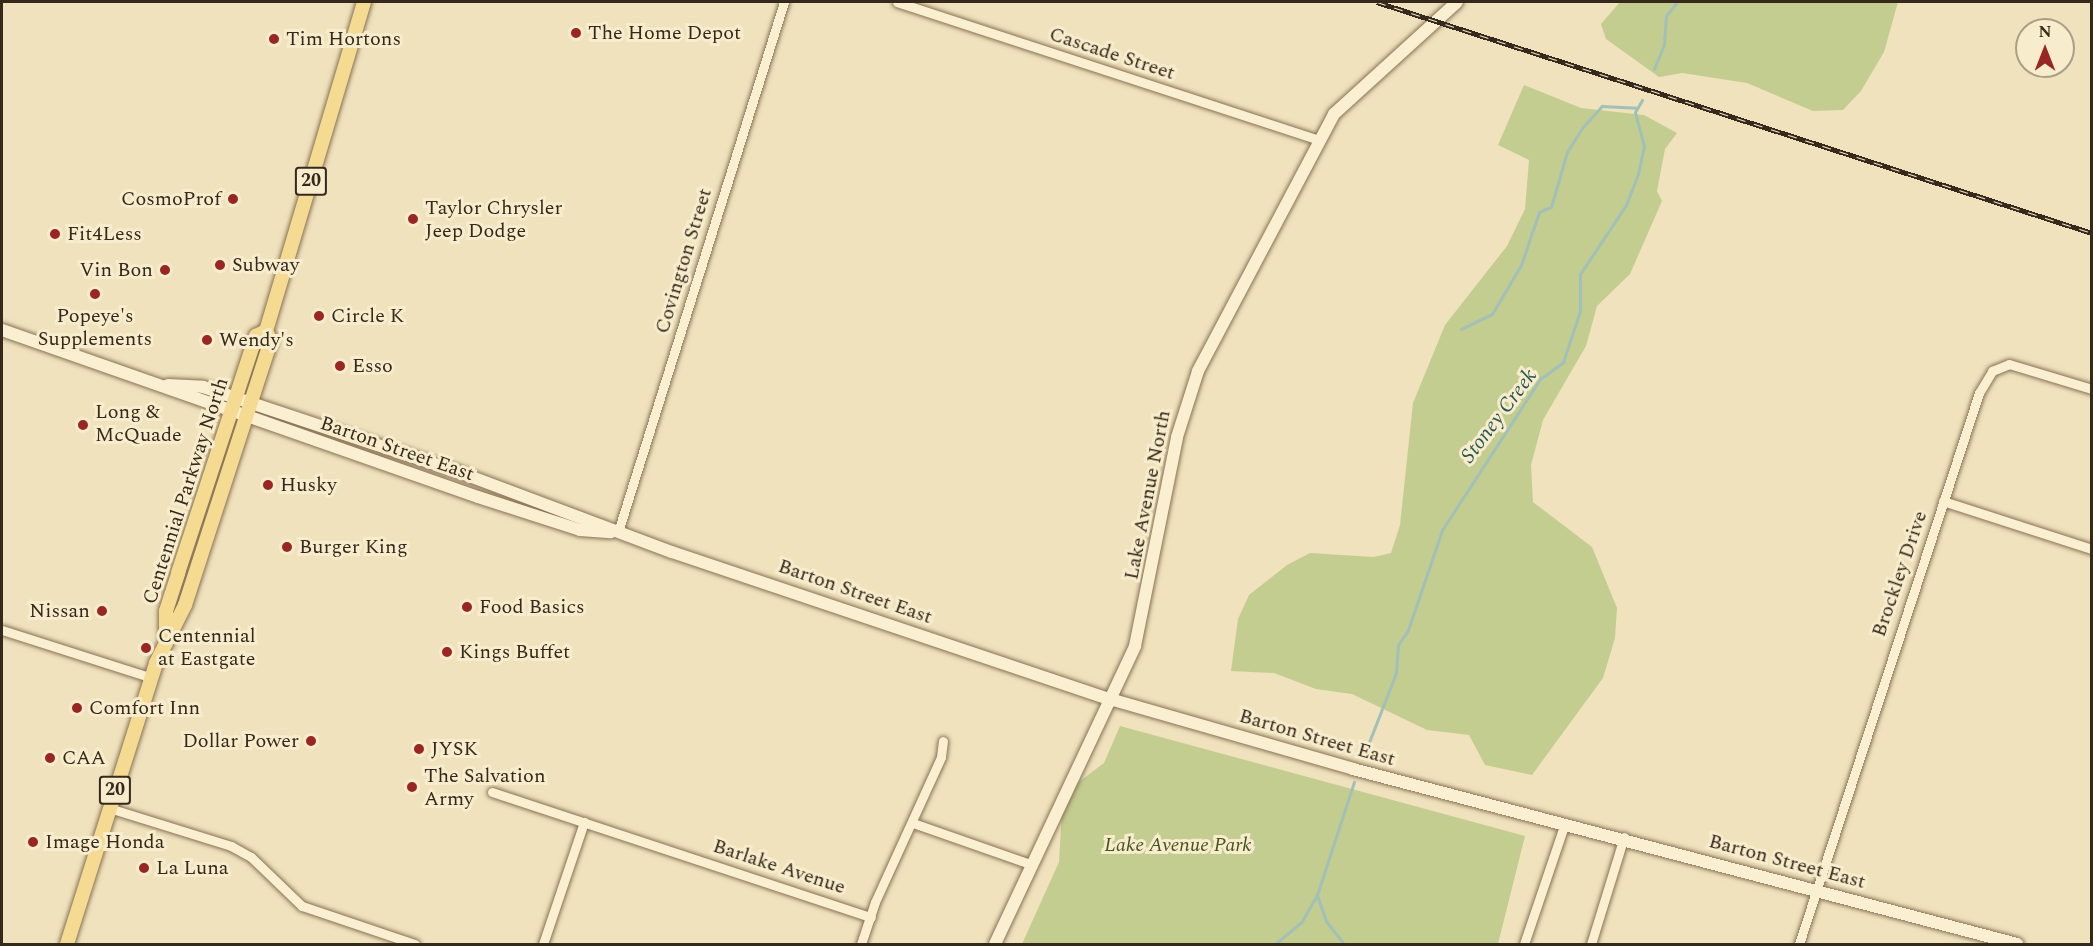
<!DOCTYPE html>
<html>
<head>
<meta charset="utf-8">
<style>
	body { margin:0 }
	#map { position:relative; width:2093px; height:946px; overflow:hidden; background:#efe2bd; font-family:Spectral,serif }
	div>[style] { position:absolute }
	[style*='--x'] { left:calc(var(--x)*1px); top:calc(var(--y)*1px); width:calc(var(--w)*1px); rotate:calc(var(--a)*1deg) }
	.green>* { inset:0; background:#c4cd90 }
	.stream>* { height:3px; margin:-1.5px; padding:0 1.5px; transform-origin:1.5px; border-radius:1.5px; background:#a1c0b8 }
	.roads { filter:drop-shadow(0 0 2px #887255) drop-shadow(0 0 2px #887255) }
	.street>* { height:9px; margin:-4.5px; padding:0 4.5px; transform-origin:4.5px; border-radius:4.5px; background:#faefd0 }
	.secondary>* { height:12px; margin:-6px; padding:0 6px; transform-origin:6px; border-radius:6px; background:#faefd0 }
	.primary>* { height:14px; margin:-7px; padding:0 7px; transform-origin:7px; border-radius:7px; background:#f5da91 }
	.rail>* { height:5px; margin-top:-2.5px; transform-origin:0; background:repeating-linear-gradient(90deg,#f7eccc 0 9px,#36291b 0 18px); box-sizing:border-box; border-block:2px solid #36291b }
	.dots>* { width:16px; height:16px; translate:-50% -50%; box-sizing:border-box; border:3px solid #f7eccc; border-radius:50% }
	span { translate:-50% -50%; white-space:nowrap; text-align:center; line-height:1.15; -webkit-text-stroke:6px #f7eccc; paint-order:stroke }
	.shield-label span { padding:2px 4px; background:#f7eccc; border:2px solid; border-radius:4px; -webkit-text-stroke-width:0 }
	.shield-label { font-size:18px; color:#36291b; font-weight:700 }
	.poi-label { font-size:20px; color:#36291b }
	.left { translate:0 -50%; text-align:left }
	.right { translate:-100% -50%; text-align:right }
	.street-label { font-size:20px; color:#36291b }
	.park-label { font-size:20px; color:#455320; font-style:italic }
	.water-label { font-size:21px; color:#295755; font-style:italic }
	.frame { position:absolute; inset:0; border:3px solid #36291b; pointer-events:none }
	.north { position:absolute; left:2015px; top:18px; width:60px; height:60px; box-sizing:border-box; background:#f7eccc; border:2px solid #aa9e85; border-radius:50%; rotate:0deg; font-size:16px; font-weight:700; line-height:24px; text-align:center; color:#36291b }
	.north::after { content:''; display:block; margin:auto; width:21px; height:27px; background:#992623; clip-path:polygon(50% 0,100% 100%,50% 72%,0 100%) }
</style>
</head>
<body>
<div id="map">
	<div class="green">
		<div style="clip-path:polygon(1620px 2px,1898px 2px,1884px 52px,1861px 91px,1843px 110px,1813px 111px,1747px 83px,1682px 73px,1659px 77px,1606px 39px,1601px 24px)"></div>
		<div style="clip-path:polygon(1524px 85px,1581px 108px,1644px 115px,1677px 133px,1665px 149px,1657px 191px,1662px 201px,1630px 274px,1597px 306px,1586px 346px,1543px 420px,1531px 465px,1533px 502px,1592px 547px,1617px 608px,1615px 638px,1603px 678px,1532px 775px,1485px 765px,1469px 735px,1427px 730px,1352px 694px,1316px 689px,1274px 673px,1231px 671px,1238px 619px,1249px 595px,1287px 565px,1310px 553px,1374px 557px,1391px 553px,1400px 525px,1413px 403px,1445px 325px,1507px 246px,1525px 209px,1529px 160px,1498px 145px)"></div>
		<div style="clip-path:polygon(1120px 726px,1525px 836px,1498px 944px,1022px 944px,1059px 862px,1062px 809px,1076px 784px,1104px 763px)"></div>
	</div>
	<div class="stream">
		<div style="--x:1654;--y:69;--w:27;--a:-68"></div>
		<div style="--x:1664;--y:44;--w:28;--a:-86"></div>
		<div style="--x:1666;--y:16;--w:18;--a:-52"></div>
		<div style="--x:1461;--y:329;--w:34;--a:-26"></div>
		<div style="--x:1492;--y:314;--w:57;--a:-59.4"></div>
		<div style="--x:1521;--y:265;--w:56;--a:-71.2"></div>
		<div style="--x:1539;--y:212;--w:13;--a:-23"></div>
		<div style="--x:1551;--y:207;--w:57;--a:-73.8"></div>
		<div style="--x:1567;--y:152;--w:28;--a:-58"></div>
		<div style="--x:1582;--y:128;--w:30;--a:-48"></div>
		<div style="--x:1602;--y:106;--w:34;--a:3"></div>
		<div style="--x:1364;--y:755;--w:88;--a:-68.7"></div>
		<div style="--x:1396;--y:673;--w:28;--a:-86"></div>
		<div style="--x:1398;--y:645;--w:18;--a:-56"></div>
		<div style="--x:1408;--y:630;--w:106;--a:-71.2"></div>
		<div style="--x:1442;--y:530;--w:180;--a:-57"></div>
		<div style="--x:1540;--y:379;--w:29;--a:-36"></div>
		<div style="--x:1563;--y:362;--w:54;--a:-71.6"></div>
		<div style="--x:1580;--y:311;--w:37;--a:-90"></div>
		<div style="--x:1580;--y:274;--w:83;--a:-56.3"></div>
		<div style="--x:1626;--y:205;--w:33;--a:-69"></div>
		<div style="--x:1638;--y:174;--w:29;--a:-78"></div>
		<div style="--x:1644;--y:146;--w:35;--a:-105"></div>
		<div style="--x:1635;--y:112;--w:14;--a:-60"></div>
		<div style="--x:1317;--y:895;--w:28;--a:71"></div>
		<div style="--x:1326;--y:921;--w:29;--a:52"></div>
		<div style="--x:1275;--y:944;--w:35;--a:-40"></div>
		<div style="--x:1302;--y:921;--w:30;--a:-60"></div>
		<div style="--x:1317;--y:895;--w:119;--a:-71.9"></div>
	</div>
	<div class="roads">
		<div class="street">
			<div style="--x:897;--y:2;--w:442;--a:18.1"></div>
			<div style="--x:1943;--y:501;--w:157;--a:17.9"></div>
			<div style="--x:618;--y:532;--w:555;--a:-72.61"></div>
			<div style="--x:2;--y:630;--w:157;--a:17.7"></div>
			<div style="--x:492;--y:792;--w:399;--a:18.3"></div>
			<div style="--x:109;--y:808;--w:128;--a:17.3"></div>
			<div style="--x:231;--y:846;--w:23;--a:29"></div>
			<div style="--x:251;--y:857;--w:71;--a:43.9"></div>
			<div style="--x:302;--y:906;--w:119;--a:18.6"></div>
			<div style="--x:913;--y:823;--w:127;--a:19.3"></div>
			<div style="--x:543;--y:944;--w:129;--a:-71.4"></div>
			<div style="--x:861;--y:944;--w:44;--a:-71.6"></div>
			<div style="--x:875;--y:902;--w:159;--a:-65.5"></div>
			<div style="--x:941;--y:757;--w:16;--a:-83"></div>
			<div style="--x:1524;--y:944;--w:128;--a:-71.3"></div>
			<div style="--x:1591;--y:944;--w:112;--a:-72.9"></div>
			<div style="--x:1799;--y:944;--w:580;--a:-71.91"></div>
			<div style="--x:1979;--y:393;--w:26;--a:-59"></div>
			<div style="--x:1992;--y:371;--w:18;--a:-22"></div>
			<div style="--x:2009;--y:364;--w:87;--a:16.8"></div>
		</div>
		<div class="secondary">
			<div style="--x:2;--y:330;--w:504;--a:19.33"></div>
			<div style="--x:478;--y:497;--w:107;--a:17.9"></div>
			<div style="--x:580;--y:530;--w:31;--a:4"></div>
			<div style="--x:168;--y:385;--w:35;--a:3"></div>
			<div style="--x:203;--y:387;--w:275;--a:18.4"></div>
			<div style="--x:464;--y:474;--w:222;--a:20.6"></div>
			<div style="--x:672;--y:552;--w:465;--a:18.6"></div>
			<div style="--x:1113;--y:700;--w:250;--a:16"></div>
			<div style="--x:1353;--y:769;--w:687;--a:14.76"></div>
			<div style="--x:995;--y:944;--w:329;--a:-64.8"></div>
			<div style="--x:1135;--y:646;--w:213;--a:-78.6"></div>
			<div style="--x:1177;--y:437;--w:69;--a:-72.3"></div>
			<div style="--x:1198;--y:371;--w:291;--a:-62.1"></div>
			<div style="--x:1334;--y:114;--w:166;--a:-42.3"></div>
		</div>
		<div class="primary">
			<div style="--x:166;--y:636;--w:25;--a:-90"></div>
			<div style="--x:166;--y:611;--w:40;--a:-72"></div>
			<div style="--x:178;--y:573;--w:250;--a:-71.8"></div>
			<div style="--x:256;--y:336;--w:11;--a:-27"></div>
			<div style="--x:67;--y:944;--w:295;--a:-72.4"></div>
			<div style="--x:156;--y:663;--w:65;--a:-63.4"></div>
			<div style="--x:185;--y:605;--w:278;--a:-72"></div>
			<div style="--x:271;--y:341;--w:11;--a:-117"></div>
			<div style="--x:266;--y:331;--w:343;--a:-73.4"></div>
		</div>
	</div>
	<div class="rail">
		<div style="--x:1377;--y:2;--w:751;--a:17.9"></div>
	</div>
	<div class="dots">
		<div style="left:576px;top:33px;background:#992623"></div>
		<div style="left:274px;top:39px;background:#992623"></div>
		<div style="left:233px;top:199px;background:#992623"></div>
		<div style="left:413px;top:219px;background:#992623"></div>
		<div style="left:55px;top:234px;background:#992623"></div>
		<div style="left:220px;top:265px;background:#992623"></div>
		<div style="left:165px;top:270px;background:#992623"></div>
		<div style="left:95px;top:294px;background:#992623"></div>
		<div style="left:319px;top:316px;background:#992623"></div>
		<div style="left:207px;top:340px;background:#992623"></div>
		<div style="left:340px;top:366px;background:#992623"></div>
		<div style="left:83px;top:425px;background:#992623"></div>
		<div style="left:268px;top:485px;background:#992623"></div>
		<div style="left:287px;top:547px;background:#992623"></div>
		<div style="left:467px;top:607px;background:#992623"></div>
		<div style="left:102px;top:611px;background:#992623"></div>
		<div style="left:146px;top:648px;background:#992623"></div>
		<div style="left:447px;top:652px;background:#992623"></div>
		<div style="left:77px;top:708px;background:#992623"></div>
		<div style="left:311px;top:741px;background:#992623"></div>
		<div style="left:419px;top:749px;background:#992623"></div>
		<div style="left:50px;top:758px;background:#992623"></div>
		<div style="left:412px;top:787px;background:#992623"></div>
		<div style="left:33px;top:842px;background:#992623"></div>
		<div style="left:144px;top:868px;background:#992623"></div>
	</div>
	<div class="shield-label">
		<span style="left:311px;top:181px">20</span>
		<span style="left:115px;top:790px">20</span>
	</div>
	<div class="poi-label">
		<span class="left" style="left:588px;top:33px">The Home Depot</span>
		<span class="left" style="left:286px;top:39px">Tim Hortons</span>
		<span class="right" style="left:221px;top:199px">CosmoProf</span>
		<span class="left" style="left:425px;top:220px">Taylor Chrysler<br>Jeep Dodge</span>
		<span class="left" style="left:67px;top:234px">Fit4Less</span>
		<span class="left" style="left:232px;top:265px">Subway</span>
		<span class="right" style="left:153px;top:270px">Vin Bon</span>
		<span style="left:95px;top:328px">Popeye's<br>Supplements</span>
		<span class="left" style="left:331px;top:316px">Circle K</span>
		<span class="left" style="left:219px;top:340px">Wendy's</span>
		<span class="left" style="left:352px;top:366px">Esso</span>
		<span class="left" style="left:95px;top:424px">Long &amp;<br>McQuade</span>
		<span class="left" style="left:280px;top:485px">Husky</span>
		<span class="left" style="left:299px;top:547px">Burger King</span>
		<span class="left" style="left:479px;top:607px">Food Basics</span>
		<span class="right" style="left:90px;top:611px">Nissan</span>
		<span class="left" style="left:158px;top:648px">Centennial<br>at Eastgate</span>
		<span class="left" style="left:459px;top:652px">Kings Buffet</span>
		<span class="left" style="left:89px;top:708px">Comfort Inn</span>
		<span class="right" style="left:299px;top:741px">Dollar Power</span>
		<span class="left" style="left:431px;top:749px">JYSK</span>
		<span class="left" style="left:62px;top:758px">CAA</span>
		<span class="left" style="left:424px;top:788px">The Salvation<br>Army</span>
		<span class="left" style="left:45px;top:842px">Image Honda</span>
		<span class="left" style="left:156px;top:868px">La Luna</span>
	</div>
	<div class="street-label">
		<span style="left:1112px;top:54px;rotate:18deg">Cascade Street</span>
		<span style="left:684px;top:261px;rotate:-73deg">Covington Street</span>
		<span style="left:397px;top:449px;rotate:19deg">Barton Street East</span>
		<span style="left:186px;top:491px;rotate:-72deg">Centennial Parkway North</span>
		<span style="left:1148px;top:495px;rotate:-79deg">Lake Avenue North</span>
		<span style="left:1900px;top:574px;rotate:-71deg">Brockley Drive</span>
		<span style="left:855px;top:592px;rotate:19deg">Barton Street East</span>
		<span style="left:1317px;top:738px;rotate:16deg">Barton Street East</span>
		<span style="left:1787px;top:862px;rotate:15deg">Barton Street East</span>
		<span style="left:779px;top:867px;rotate:18deg">Barlake Avenue</span>
	</div>
	<div class="park-label">
		<span style="left:1178px;top:845px">Lake Avenue Park</span>
	</div>
	<div class="water-label">
		<span style="left:1499px;top:416px;rotate:-53deg">Stoney Creek</span>
	</div>
	<div class="frame"></div>
	<div class="north">N</div>
</div>
</body>
</html>
